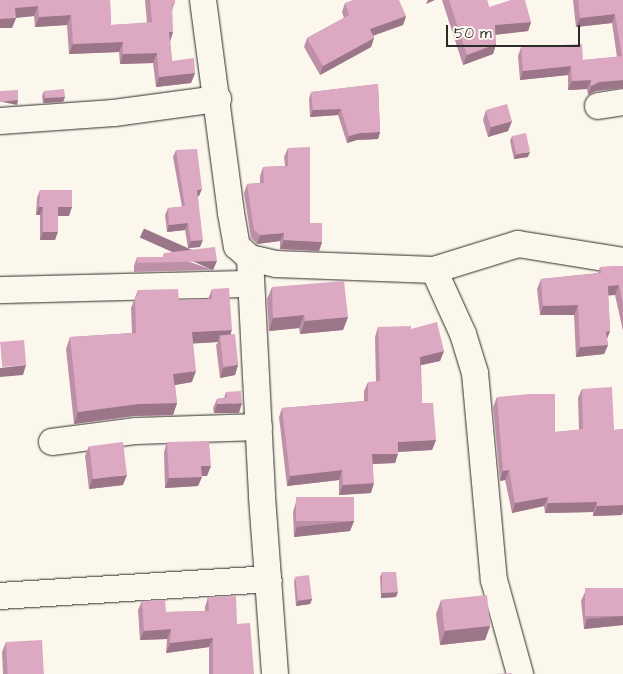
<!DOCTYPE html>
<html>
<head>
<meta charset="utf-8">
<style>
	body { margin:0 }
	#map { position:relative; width:623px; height:674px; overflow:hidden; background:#fbf7ec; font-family:"Architects Daughter",sans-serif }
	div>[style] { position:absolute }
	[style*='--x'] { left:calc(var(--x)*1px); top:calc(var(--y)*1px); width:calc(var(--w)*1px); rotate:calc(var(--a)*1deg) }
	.roads { filter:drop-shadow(0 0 1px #2b2b2b) drop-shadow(0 0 1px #2b2b2b) }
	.minor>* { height:26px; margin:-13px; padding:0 13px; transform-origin:13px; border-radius:13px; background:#fbf7ec }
	.wall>* { inset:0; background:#bd90a7 }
	.shaded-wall>* { inset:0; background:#9a7688; transform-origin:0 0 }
	.building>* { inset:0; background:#dca8c2; transform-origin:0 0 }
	span { translate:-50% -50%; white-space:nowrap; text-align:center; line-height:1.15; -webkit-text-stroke:4.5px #fbf7ec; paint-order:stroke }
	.scale { position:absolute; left:446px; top:25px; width:134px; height:22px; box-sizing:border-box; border:2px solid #2b2b2b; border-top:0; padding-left:6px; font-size:15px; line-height:18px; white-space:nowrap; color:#2b2b2b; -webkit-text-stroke:4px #fbf7ec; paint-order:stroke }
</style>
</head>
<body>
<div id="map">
	<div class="roads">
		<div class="minor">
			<div style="--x:203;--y:0;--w:215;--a:82.5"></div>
			<div style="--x:231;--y:213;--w:34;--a:80"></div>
			<div style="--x:237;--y:246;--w:18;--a:43"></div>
			<div style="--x:250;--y:258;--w:27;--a:13"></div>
			<div style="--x:276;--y:264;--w:158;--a:2.2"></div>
			<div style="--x:434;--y:270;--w:88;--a:-17.2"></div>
			<div style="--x:518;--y:244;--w:106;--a:9.2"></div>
			<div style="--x:598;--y:106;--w:25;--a:-9"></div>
			<div style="--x:0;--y:121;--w:114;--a:-4"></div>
			<div style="--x:114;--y:113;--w:105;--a:-7.7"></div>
			<div style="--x:250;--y:258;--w:239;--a:87.1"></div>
			<div style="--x:262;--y:497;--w:177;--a:85.8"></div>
			<div style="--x:434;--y:270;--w:70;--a:65.6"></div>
			<div style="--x:463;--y:334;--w:41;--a:72.9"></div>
			<div style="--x:475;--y:373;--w:208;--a:84.8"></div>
			<div style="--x:494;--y:580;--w:98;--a:74.5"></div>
			<div style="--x:0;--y:290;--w:251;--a:-1.4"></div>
			<div style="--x:52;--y:442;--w:85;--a:-7.5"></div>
			<div style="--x:136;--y:431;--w:123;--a:-1.9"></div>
			<div style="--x:0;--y:596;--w:269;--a:-3.6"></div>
		</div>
	</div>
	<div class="wall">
		<div style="clip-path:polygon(0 0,110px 0,111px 25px,147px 23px,145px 0,175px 0,172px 11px,170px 40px,172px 61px,195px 73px,191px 83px,156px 87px,153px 63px,120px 64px,119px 52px,69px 54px,67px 25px,35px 27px,34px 16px,16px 18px,12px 28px,0 28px)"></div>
		<div style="clip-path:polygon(442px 0,487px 0,489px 7px,531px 22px,528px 31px,495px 35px,496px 44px,493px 54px,463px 65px)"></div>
		<div style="clip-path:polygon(573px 0,623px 0,623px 88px,596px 91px,588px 95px,587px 89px,568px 90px,568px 75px,520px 80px,518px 56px,521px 47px,583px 60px,617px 57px,612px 23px,576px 27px)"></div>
		<div style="clip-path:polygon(345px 3px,406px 16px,403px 25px,373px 35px,374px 38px,371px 47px,320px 75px,304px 47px,307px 38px,344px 18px,342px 12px)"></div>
		<div style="clip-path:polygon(378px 84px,380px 132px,378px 139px,357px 140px,347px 143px,338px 115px,310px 117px,309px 99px,311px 92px)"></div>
		<div style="clip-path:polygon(44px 91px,65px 97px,63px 102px,43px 103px,42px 96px)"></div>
		<div style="clip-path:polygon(486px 110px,512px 121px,508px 131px,488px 137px,483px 120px)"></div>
		<div style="clip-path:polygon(512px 136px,528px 157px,514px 159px,510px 141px)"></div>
		<div style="clip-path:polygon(288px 148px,310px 223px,322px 242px,319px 251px,280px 249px,280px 241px,257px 244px,251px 238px,244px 193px,247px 184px,260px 183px,260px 176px,263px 167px,285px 166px,284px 157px)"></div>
		<div style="clip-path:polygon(176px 150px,199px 196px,198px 196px,200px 247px,188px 248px,185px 230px,167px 232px,165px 215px,168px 208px,182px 207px,173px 157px)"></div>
		<div style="clip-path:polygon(40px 190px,69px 216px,58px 216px,55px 240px,40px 240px,40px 215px,36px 215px,37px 198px)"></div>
		<div style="clip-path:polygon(164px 253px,213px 270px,134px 272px,134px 266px,137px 257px,163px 257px)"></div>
		<div style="clip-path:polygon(623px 266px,623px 331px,615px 295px,608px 295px,610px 331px,607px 339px,608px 345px,604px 354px,576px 357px,574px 315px,540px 315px,537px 289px,541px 279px,598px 273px,600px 267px)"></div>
		<div style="clip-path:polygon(272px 287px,348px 317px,343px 330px,300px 334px,299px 328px,269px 331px,267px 299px)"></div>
		<div style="clip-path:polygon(212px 289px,231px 334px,238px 365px,235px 375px,220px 378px,216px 345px,218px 342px,193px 343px,192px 382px,175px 385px,177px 403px,173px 415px,134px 416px,74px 424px,66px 349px,70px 337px,132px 333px,131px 308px,138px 290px,179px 300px,208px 299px)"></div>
		<div style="clip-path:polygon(378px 327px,411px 329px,444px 351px,440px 361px,421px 365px,422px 403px,436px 440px,432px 450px,398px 452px,395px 463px,373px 464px,371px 493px,339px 495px,339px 480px,287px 486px,279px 417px,282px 408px,364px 401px,364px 391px,368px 382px,376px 382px,375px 337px)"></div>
		<div style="clip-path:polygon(582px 389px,614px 430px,623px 429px,623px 511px,622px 515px,593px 516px,593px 512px,545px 513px,544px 506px,512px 513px,505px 480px,500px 481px,493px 407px,497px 397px,555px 432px,579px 430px,578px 398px)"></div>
		<div style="clip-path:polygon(226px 392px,239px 413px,214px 413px,213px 408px,217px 399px,224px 398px)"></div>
		<div style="clip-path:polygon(167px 442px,207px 476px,202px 476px,198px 486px,165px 488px,164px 452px)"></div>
		<div style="clip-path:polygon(89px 446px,123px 485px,89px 489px,85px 456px)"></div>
		<div style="clip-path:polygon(296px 502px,354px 521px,350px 531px,294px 537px,293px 512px)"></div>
		<div style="clip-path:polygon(382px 572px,396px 597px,381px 598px,380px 577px)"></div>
		<div style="clip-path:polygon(295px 577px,312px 599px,310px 604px,296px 606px,294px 582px)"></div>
		<div style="clip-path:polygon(623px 588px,623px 625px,584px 629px,581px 601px,585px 592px)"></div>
		<div style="clip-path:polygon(208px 597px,237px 624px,254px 674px,209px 674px,209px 647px,166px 653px,167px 639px,140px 640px,138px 610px,142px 601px,166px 612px,205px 611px,205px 607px)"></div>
		<div style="clip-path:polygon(441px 600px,490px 626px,485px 640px,440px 645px,436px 614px)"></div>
		<div style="clip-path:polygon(6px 642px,44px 674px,3px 674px,2px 652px)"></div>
	</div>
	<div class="shaded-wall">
		<div style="clip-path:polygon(428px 0,435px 0,426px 4px)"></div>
		<div style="clip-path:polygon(38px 6px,34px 16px,13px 18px,16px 18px,12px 28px,0 28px,0 19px,15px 8px)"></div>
		<div style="clip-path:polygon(615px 14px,612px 23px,576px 27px,580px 18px)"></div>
		<div style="clip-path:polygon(71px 15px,67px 25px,35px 27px,39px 17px)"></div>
		<div style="clip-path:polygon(406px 16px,403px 25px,367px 38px,370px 29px)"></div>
		<div style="clip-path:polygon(531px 22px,528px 31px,491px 35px,495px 25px)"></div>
		<div style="clip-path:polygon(169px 32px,173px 32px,170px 42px)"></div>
		<div style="clip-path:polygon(374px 38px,371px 47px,320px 75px,323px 66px)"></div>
		<div style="clip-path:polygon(123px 42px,119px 52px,69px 54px,73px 44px)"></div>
		<div style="clip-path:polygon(496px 44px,493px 54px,463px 65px,467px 55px)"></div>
		<div style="clip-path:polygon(157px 53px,153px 63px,120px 64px,123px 54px)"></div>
		<div style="clip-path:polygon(571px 66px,568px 75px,520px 80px,523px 71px)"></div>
		<div style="clip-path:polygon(195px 73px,191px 83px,156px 87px,159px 77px)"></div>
		<div style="clip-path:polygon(591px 80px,587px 89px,568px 90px,572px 81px)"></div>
		<div style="clip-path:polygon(623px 80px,623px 88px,596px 91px,588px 95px,591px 86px,599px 82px)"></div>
		<div style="clip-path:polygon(65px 97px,63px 102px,43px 103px,45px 98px)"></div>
		<div style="left:18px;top:100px;width:5px;height:18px;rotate:101deg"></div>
		<div style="clip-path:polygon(341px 109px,338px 115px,310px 117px,313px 110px)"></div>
		<div style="clip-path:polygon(512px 121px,508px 131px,488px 137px,491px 127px)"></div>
		<div style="clip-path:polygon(380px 132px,378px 139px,357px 140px,347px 143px,349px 136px,360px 133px)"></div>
		<div style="clip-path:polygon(530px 152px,528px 157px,514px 159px,516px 154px)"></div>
		<div style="clip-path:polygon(202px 189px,199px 196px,194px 197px,197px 190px)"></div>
		<div style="clip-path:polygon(39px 207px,43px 207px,40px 215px,36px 215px)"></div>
		<div style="clip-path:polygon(58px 207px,72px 207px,69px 216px,55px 216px)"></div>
		<div style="clip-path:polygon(188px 223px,185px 230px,167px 232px,169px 225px)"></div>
		<div style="clip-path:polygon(43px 232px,58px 232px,55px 240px,40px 240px)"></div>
		<div style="clip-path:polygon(284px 233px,280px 241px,257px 244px,260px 235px)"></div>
		<div style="clip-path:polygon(203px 240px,200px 247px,188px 248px,191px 241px)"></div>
		<div style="clip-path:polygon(284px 240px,322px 242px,319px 251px,280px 249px)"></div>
		<div style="left:217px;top:261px;width:10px;height:80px;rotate:114deg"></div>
		<div style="clip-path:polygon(619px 285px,615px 295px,604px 296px,608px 286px)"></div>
		<div style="clip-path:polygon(578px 305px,574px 315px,540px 315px,543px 306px)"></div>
		<div style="clip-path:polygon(304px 315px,299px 328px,269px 331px,273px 318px)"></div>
		<div style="clip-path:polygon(348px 317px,343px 330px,300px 334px,305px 321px)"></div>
		<div style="clip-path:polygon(232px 330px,228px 341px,220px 335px,218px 342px,187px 344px,192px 332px)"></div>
		<div style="clip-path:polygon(610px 331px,606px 341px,606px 332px)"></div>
		<div style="clip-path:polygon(608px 345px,604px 354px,576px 357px,580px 347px)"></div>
		<div style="clip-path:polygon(444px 351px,440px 361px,417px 366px,420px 357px)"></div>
		<div style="clip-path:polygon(26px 365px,23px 375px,0 377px,0 368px)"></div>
		<div style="clip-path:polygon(238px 365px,235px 375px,220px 378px,223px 368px)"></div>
		<div style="clip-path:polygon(196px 371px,192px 382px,169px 386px,173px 374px)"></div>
		<div style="clip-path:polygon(177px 403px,173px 415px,134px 416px,74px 424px,78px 412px,138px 404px)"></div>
		<div style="clip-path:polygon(242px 403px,239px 413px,214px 413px,217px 404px)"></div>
		<div style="clip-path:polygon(436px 440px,432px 450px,394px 452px,398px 442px)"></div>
		<div style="clip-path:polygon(372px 454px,398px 454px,395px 463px,369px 464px)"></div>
		<div style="clip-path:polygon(201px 466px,211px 466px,207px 476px,198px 476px)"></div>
		<div style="clip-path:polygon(342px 470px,339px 480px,287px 486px,290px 476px)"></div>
		<div style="clip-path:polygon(509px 470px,505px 480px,500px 481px,503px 471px)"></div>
		<div style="clip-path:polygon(127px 475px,123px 485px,89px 489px,92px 479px)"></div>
		<div style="clip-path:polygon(202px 477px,198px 486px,165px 488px,169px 478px)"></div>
		<div style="clip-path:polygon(374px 483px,371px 493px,339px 495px,343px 485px)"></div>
		<div style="clip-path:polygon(548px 497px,544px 506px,512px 513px,515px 503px)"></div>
		<div style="clip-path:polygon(597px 502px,593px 512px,545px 513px,548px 503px)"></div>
		<div style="clip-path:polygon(623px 505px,623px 511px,622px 515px,593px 516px,597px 506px)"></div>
		<div style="clip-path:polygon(354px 521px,350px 531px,294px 537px,297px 527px)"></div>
		<div style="clip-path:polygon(398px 592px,396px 597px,381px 598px,382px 593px)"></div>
		<div style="clip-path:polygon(312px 599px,310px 604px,296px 606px,298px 601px)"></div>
		<div style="clip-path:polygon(623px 616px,623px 625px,584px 629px,587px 619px)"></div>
		<div style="clip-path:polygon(490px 626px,485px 640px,440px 645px,445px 631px)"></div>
		<div style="clip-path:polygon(171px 629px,167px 639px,140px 640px,144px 631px)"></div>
		<div style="clip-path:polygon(213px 638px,209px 647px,166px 653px,170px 643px)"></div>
	</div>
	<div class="building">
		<div style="clip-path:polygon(0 0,110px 0,111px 25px,152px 22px,150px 0,175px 0,175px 4px,172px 4px,173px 32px,169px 32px,172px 61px,194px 58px,195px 73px,159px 77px,157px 53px,123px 54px,123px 42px,73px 44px,71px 15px,39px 17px,38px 6px,15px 8px,16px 18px,0 19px)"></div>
		<div style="clip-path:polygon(353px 0,399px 0,406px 16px,370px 29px,374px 38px,323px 66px,307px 38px,349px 15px,345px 3px)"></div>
		<div style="clip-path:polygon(449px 0,487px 0,489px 7px,511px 0,525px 0,531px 22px,495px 25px,496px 44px,467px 55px)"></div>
		<div style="clip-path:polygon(578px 0,623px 0,623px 80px,599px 82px,591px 86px,591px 80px,572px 81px,571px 66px,523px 71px,521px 47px,582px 44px,583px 60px,622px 56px,615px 14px,580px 18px)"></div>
		<div style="clip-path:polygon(378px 84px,380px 132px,360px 133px,349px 136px,341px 109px,313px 110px,311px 92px)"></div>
		<div style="clip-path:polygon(64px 89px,65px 97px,45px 98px,44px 91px)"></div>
		<div style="clip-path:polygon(18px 90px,18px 100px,0 102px,0 91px)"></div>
		<div style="left:507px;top:104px;width:18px;height:22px;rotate:74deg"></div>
		<div style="left:526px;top:133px;width:19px;height:14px;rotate:78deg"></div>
		<div style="clip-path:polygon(310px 147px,310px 223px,322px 223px,322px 242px,284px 240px,284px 233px,260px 235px,254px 230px,247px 184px,264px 183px,263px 167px,288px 166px,288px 148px)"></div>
		<div style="clip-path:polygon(197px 149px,202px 189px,197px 190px,203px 240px,191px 241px,188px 223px,169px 225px,168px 208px,185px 206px,176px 150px)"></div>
		<div style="clip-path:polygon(40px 190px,72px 190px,72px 207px,58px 207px,58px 232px,43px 232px,43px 207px,39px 207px)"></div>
		<div style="clip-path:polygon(215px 247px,217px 261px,137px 263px,137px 257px,164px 257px,164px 253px)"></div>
		<div style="clip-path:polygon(623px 266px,623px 305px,619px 285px,608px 286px,610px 331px,606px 332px,608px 345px,580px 347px,578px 305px,543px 306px,541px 279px,601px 273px,600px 267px)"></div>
		<div style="clip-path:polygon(344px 281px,348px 317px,305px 321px,304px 315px,273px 318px,272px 287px)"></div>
		<div style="clip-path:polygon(229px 288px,232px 330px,192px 332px,196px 371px,173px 374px,177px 403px,138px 404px,78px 412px,70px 337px,136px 333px,135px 296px,137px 296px,138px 290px,178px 289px,179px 300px,212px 299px,212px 289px)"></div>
		<div style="clip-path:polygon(437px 322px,444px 351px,420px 357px,422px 403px,433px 403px,436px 440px,398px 442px,398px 454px,372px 454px,374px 483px,343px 485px,342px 470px,290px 476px,282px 408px,368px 401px,368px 382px,380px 381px,378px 327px,411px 326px,411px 329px)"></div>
		<div style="left:235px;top:334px;width:31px;height:15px;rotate:84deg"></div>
		<div style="left:24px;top:340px;width:25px;height:24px;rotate:85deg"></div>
		<div style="clip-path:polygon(612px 387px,614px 430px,623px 429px,623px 505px,597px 506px,597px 502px,548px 503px,548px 497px,515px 503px,509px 470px,503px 471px,497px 397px,529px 394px,555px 394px,555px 432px,583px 429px,582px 389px)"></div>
		<div style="clip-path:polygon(241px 391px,242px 403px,217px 404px,217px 399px,227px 397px,226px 392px)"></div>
		<div style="clip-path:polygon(209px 441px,211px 466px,201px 466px,202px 477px,169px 478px,167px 442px)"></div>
		<div style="left:123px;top:442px;width:33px;height:34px;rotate:83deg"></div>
		<div style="left:354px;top:497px;width:24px;height:58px;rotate:90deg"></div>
		<div style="clip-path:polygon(382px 572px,396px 572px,398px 592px,382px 593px)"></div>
		<div style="left:309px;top:575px;width:24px;height:14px;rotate:83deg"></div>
		<div style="left:623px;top:588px;width:28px;height:38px;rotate:90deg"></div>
		<div style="left:487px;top:595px;width:31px;height:46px;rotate:84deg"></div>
		<div style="clip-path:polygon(236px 596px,237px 624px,250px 623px,254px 674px,213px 674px,213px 638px,170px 643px,171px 629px,144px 631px,142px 601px,165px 600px,166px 612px,209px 611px,208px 597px)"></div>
		<div style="left:42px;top:640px;width:34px;height:36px;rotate:87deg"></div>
		<div style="clip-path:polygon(511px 673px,512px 674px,495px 674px)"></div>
	</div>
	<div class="scale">50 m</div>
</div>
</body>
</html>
